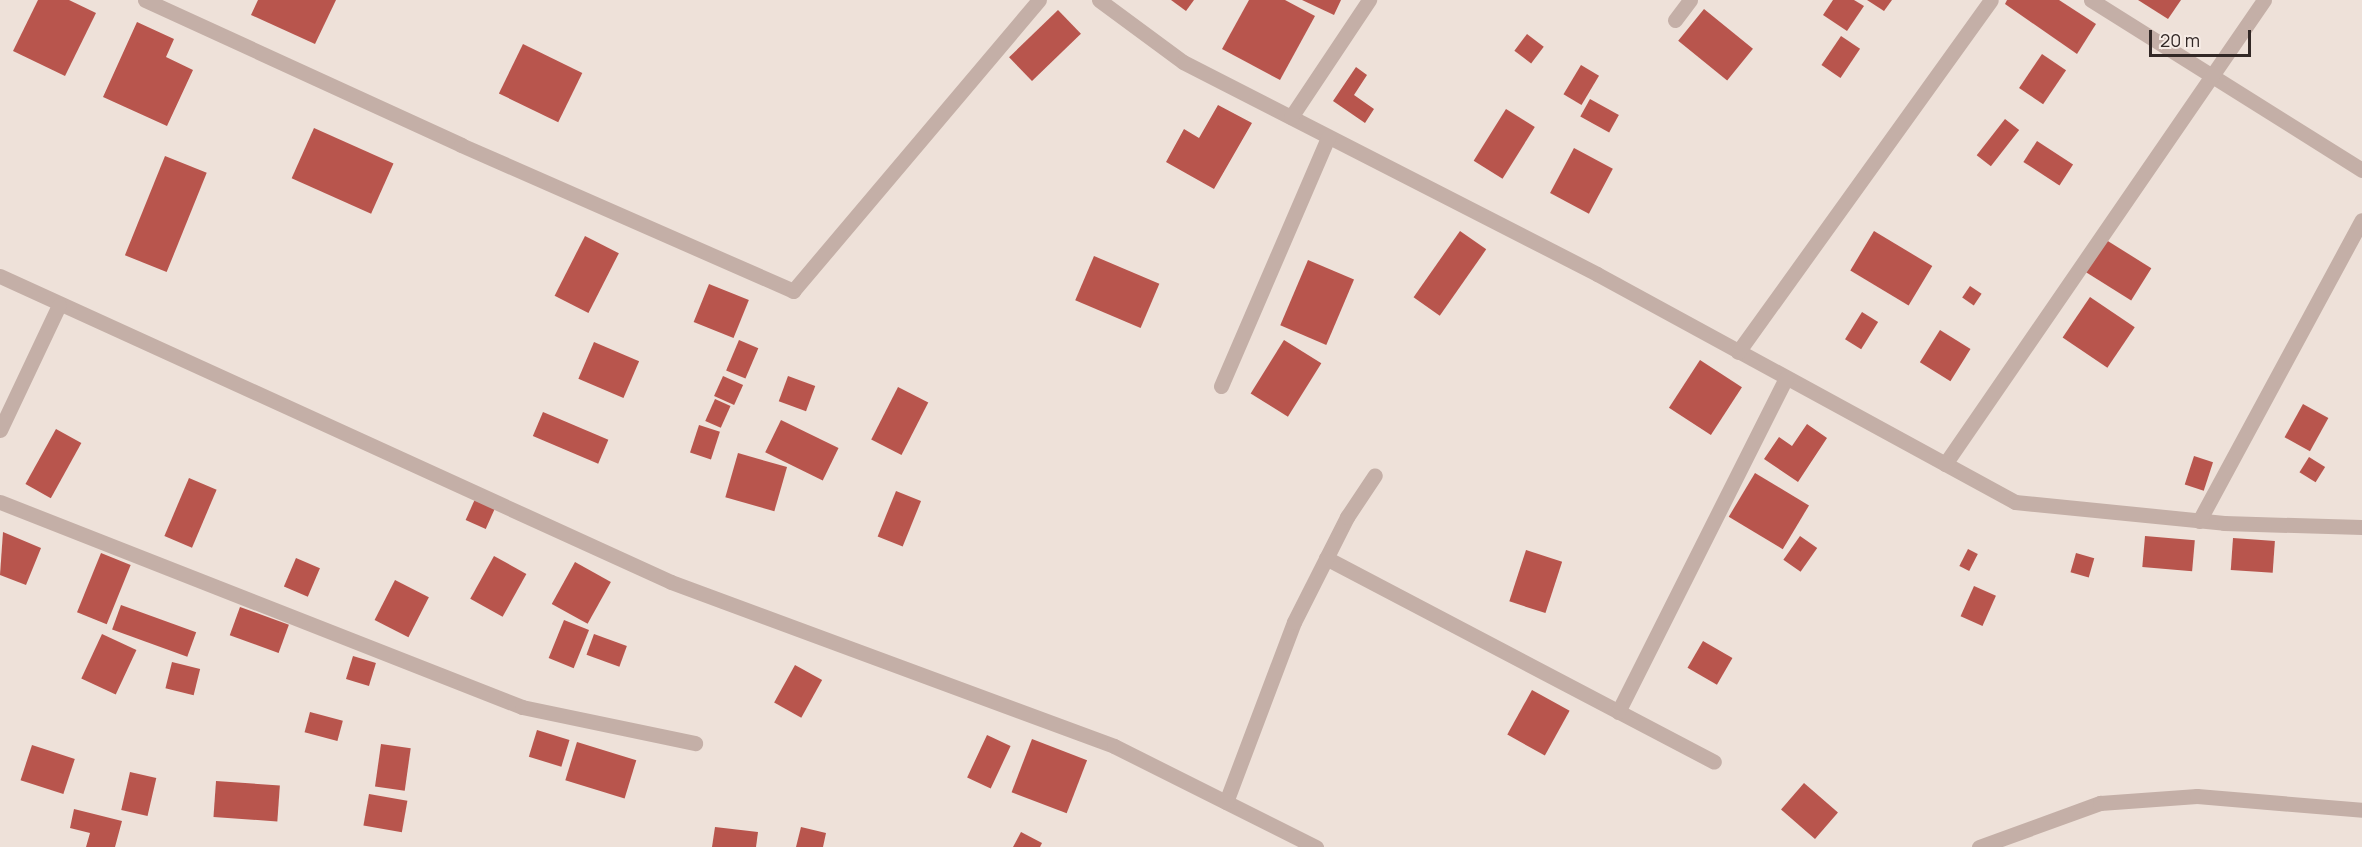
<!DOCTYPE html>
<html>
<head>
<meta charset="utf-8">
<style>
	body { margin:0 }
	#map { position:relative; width:2362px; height:847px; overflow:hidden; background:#eee1d9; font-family:Manrope,sans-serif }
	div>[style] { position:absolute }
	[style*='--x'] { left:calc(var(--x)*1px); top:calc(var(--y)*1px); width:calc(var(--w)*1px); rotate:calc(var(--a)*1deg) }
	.building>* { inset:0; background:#b8554d; transform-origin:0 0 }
	.minor>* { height:15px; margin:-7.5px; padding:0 7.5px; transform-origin:7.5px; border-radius:7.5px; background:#c4afa7 }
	span { translate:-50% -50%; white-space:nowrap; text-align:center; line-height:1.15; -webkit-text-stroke:4.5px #f6ebe5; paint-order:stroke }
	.scale { position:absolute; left:2149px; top:30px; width:102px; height:27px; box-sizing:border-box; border:3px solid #322826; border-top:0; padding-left:8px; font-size:18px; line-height:21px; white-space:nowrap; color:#322826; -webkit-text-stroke:4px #f6ebe5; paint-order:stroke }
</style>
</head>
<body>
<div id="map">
	<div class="building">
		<div style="clip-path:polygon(38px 0,69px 0,96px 13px,65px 76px,13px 51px)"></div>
		<div style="clip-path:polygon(258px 0,336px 0,315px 44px,251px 15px)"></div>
		<div style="clip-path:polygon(1171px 0,1194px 0,1186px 11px)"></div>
		<div style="clip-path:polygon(1249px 0,1285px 0,1315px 16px,1280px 80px,1222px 49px)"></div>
		<div style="clip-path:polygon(1302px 0,1341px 0,1334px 15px)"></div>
		<div style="clip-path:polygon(1833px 0,1854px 0,1864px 6px,1847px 31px,1823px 15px)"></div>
		<div style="clip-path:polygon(1867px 0,1892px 0,1884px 11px)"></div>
		<div style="clip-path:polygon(2007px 0,2059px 0,2096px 24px,2077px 54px,2005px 4px)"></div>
		<div style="clip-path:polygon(2138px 0,2181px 0,2168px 19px)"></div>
		<div style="left:1704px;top:9px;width:63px;height:41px;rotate:39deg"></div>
		<div style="left:1058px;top:10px;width:33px;height:68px;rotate:46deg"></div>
		<div style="clip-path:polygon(137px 22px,174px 39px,166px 57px,193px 70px,167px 126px,103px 97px)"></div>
		<div style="left:1527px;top:34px;width:21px;height:21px;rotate:37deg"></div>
		<div style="left:1841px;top:36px;width:23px;height:35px;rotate:34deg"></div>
		<div style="left:523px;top:44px;width:66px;height:55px;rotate:26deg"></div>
		<div style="left:2042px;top:54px;width:29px;height:41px;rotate:34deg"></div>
		<div style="left:1581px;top:65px;width:21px;height:34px;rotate:31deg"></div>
		<div style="clip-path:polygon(1356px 67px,1367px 75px,1354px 95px,1374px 109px,1365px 123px,1333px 101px)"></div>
		<div style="left:1590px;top:99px;width:33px;height:20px;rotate:29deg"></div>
		<div style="clip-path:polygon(1218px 105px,1252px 123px,1214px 189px,1166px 162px,1184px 129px,1199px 138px)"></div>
		<div style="left:1506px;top:109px;width:34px;height:61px;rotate:32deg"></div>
		<div style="left:2005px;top:119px;width:18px;height:46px;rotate:38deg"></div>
		<div style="left:314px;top:128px;width:87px;height:55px;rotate:24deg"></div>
		<div style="left:2037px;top:141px;width:43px;height:25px;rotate:33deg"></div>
		<div style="left:1574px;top:148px;width:44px;height:51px;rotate:28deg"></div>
		<div style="left:165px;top:156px;width:45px;height:107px;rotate:22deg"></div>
		<div style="left:1460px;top:231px;width:32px;height:81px;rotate:35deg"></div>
		<div style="left:1874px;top:231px;width:68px;height:46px;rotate:31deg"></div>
		<div style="left:585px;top:236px;width:38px;height:67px;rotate:27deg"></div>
		<div style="left:2103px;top:238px;width:57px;height:38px;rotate:32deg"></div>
		<div style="left:1094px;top:256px;width:71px;height:48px;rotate:23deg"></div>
		<div style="left:1308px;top:260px;width:50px;height:71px;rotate:23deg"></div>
		<div style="left:709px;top:284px;width:43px;height:41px;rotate:22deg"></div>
		<div style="left:1970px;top:286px;width:14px;height:14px;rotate:34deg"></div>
		<div style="left:2090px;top:297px;width:54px;height:49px;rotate:34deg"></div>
		<div style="left:1862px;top:312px;width:19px;height:32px;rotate:32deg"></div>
		<div style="left:1940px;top:330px;width:36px;height:38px;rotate:32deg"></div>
		<div style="left:739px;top:340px;width:21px;height:33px;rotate:23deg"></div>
		<div style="left:1284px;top:340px;width:44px;height:63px;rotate:32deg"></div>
		<div style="left:594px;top:342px;width:49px;height:40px;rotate:23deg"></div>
		<div style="left:1700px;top:360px;width:50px;height:57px;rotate:33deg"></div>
		<div style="left:723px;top:376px;width:22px;height:22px;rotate:24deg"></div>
		<div style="left:788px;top:376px;width:29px;height:27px;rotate:20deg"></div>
		<div style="left:898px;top:387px;width:34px;height:59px;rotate:27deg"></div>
		<div style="left:715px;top:399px;width:17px;height:24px;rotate:24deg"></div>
		<div style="left:2303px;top:404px;width:29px;height:38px;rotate:29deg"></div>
		<div style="left:543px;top:412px;width:71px;height:26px;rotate:23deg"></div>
		<div style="left:781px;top:420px;width:64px;height:36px;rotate:26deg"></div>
		<div style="clip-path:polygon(1807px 424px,1827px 438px,1798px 482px,1764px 459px,1779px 437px,1792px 446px)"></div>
		<div style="left:699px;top:425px;width:22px;height:29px;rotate:18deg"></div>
		<div style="left:56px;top:429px;width:29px;height:63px;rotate:29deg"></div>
		<div style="left:738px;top:453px;width:51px;height:46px;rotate:16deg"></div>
		<div style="left:2194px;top:456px;width:20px;height:30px;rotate:18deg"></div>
		<div style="left:2309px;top:457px;width:19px;height:18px;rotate:32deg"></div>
		<div style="left:1755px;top:473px;width:63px;height:51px;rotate:31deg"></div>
		<div style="left:189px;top:478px;width:30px;height:63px;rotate:23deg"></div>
		<div style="left:896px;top:491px;width:27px;height:49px;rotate:22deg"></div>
		<div style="left:475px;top:499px;width:22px;height:23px;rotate:24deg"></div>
		<div style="clip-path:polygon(3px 532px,41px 548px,26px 585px,0 575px)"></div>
		<div style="left:1800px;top:536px;width:21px;height:29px;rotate:35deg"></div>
		<div style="left:2145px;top:536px;width:50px;height:31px;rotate:5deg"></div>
		<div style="left:2233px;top:538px;width:42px;height:32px;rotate:4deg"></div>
		<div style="left:1968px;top:549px;width:11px;height:19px;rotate:27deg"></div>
		<div style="left:1526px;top:550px;width:38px;height:54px;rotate:18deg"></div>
		<div style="left:101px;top:553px;width:32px;height:64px;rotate:22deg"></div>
		<div style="left:2076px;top:553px;width:19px;height:20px;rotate:16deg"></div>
		<div style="left:494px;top:556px;width:37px;height:49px;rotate:29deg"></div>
		<div style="left:296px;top:558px;width:26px;height:31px;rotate:23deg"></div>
		<div style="left:575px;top:562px;width:41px;height:48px;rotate:29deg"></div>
		<div style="left:395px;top:580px;width:38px;height:45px;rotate:27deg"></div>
		<div style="left:1974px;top:586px;width:24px;height:33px;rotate:24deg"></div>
		<div style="left:121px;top:605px;width:80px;height:26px;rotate:20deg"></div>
		<div style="left:240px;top:607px;width:52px;height:30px;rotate:20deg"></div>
		<div style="left:564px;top:620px;width:27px;height:41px;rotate:22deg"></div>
		<div style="left:102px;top:634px;width:38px;height:49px;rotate:25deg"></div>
		<div style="left:594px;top:634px;width:35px;height:22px;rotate:20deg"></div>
		<div style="left:1703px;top:641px;width:34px;height:31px;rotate:30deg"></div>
		<div style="left:353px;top:656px;width:24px;height:24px;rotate:17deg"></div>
		<div style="left:172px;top:662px;width:29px;height:27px;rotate:14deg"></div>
		<div style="left:795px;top:665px;width:31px;height:43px;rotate:29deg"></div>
		<div style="left:1532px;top:690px;width:43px;height:51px;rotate:29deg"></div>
		<div style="left:310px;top:712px;width:34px;height:21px;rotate:15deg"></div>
		<div style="left:537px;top:730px;width:34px;height:28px;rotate:17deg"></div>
		<div style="left:987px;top:735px;width:26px;height:47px;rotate:25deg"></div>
		<div style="left:1032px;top:739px;width:59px;height:57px;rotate:21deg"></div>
		<div style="left:577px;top:742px;width:62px;height:40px;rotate:17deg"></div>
		<div style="left:381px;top:744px;width:30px;height:43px;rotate:8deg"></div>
		<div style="left:32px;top:745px;width:45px;height:37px;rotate:18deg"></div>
		<div style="left:130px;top:772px;width:27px;height:39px;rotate:13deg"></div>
		<div style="left:216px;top:781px;width:64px;height:36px;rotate:4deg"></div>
		<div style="left:1804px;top:783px;width:45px;height:35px;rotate:41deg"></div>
		<div style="left:369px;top:794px;width:39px;height:32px;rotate:10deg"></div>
		<div style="clip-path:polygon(74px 809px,122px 821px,115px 847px,86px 847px,90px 833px,70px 828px)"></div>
		<div style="clip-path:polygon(715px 827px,758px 832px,756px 847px,712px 847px)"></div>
		<div style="clip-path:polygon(801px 827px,826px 833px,823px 847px,796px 847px)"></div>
		<div style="clip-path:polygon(1021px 832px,1042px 843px,1040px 847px,1013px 847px)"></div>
	</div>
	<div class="minor">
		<div style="--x:145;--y:0;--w:348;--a:24.6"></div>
		<div style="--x:461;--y:145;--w:363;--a:23.7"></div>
		<div style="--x:793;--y:291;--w:381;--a:-49.8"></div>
		<div style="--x:1099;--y:0;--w:104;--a:36.4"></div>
		<div style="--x:1183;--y:62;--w:465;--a:27.1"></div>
		<div style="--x:1597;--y:274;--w:476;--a:28.6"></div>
		<div style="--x:2015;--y:502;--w:210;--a:5.7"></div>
		<div style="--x:2224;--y:523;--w:138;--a:1.7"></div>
		<div style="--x:2091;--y:0;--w:320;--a:32.1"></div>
		<div style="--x:1675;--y:20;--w:25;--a:-53"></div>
		<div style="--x:1291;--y:117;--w:141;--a:-56.3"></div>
		<div style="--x:0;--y:276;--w:737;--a:24.51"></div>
		<div style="--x:671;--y:582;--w:472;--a:20.3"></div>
		<div style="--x:1114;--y:746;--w:226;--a:26.6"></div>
		<div style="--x:1738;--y:352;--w:433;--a:-54.3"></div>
		<div style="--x:1221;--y:386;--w:271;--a:-66.7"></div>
		<div style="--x:0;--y:430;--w:138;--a:-64.7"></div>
		<div style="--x:1945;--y:464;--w:563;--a:-55.49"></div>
		<div style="--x:0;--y:502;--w:561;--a:21.44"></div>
		<div style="--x:522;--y:707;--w:177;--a:11.8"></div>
		<div style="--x:2199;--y:521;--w:342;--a:-61.6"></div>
		<div style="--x:1326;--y:558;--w:438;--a:27.7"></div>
		<div style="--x:1618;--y:712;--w:374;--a:-63.3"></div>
		<div style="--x:1226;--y:802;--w:192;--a:-69.3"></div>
		<div style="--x:1294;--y:622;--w:118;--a:-63.2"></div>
		<div style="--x:1347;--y:517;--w:50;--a:-56.3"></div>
		<div style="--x:1979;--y:847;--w:129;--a:-20"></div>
		<div style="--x:2100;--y:803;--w:97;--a:-4.1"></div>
		<div style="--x:2197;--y:796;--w:166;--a:4.8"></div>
	</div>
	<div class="scale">20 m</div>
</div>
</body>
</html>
